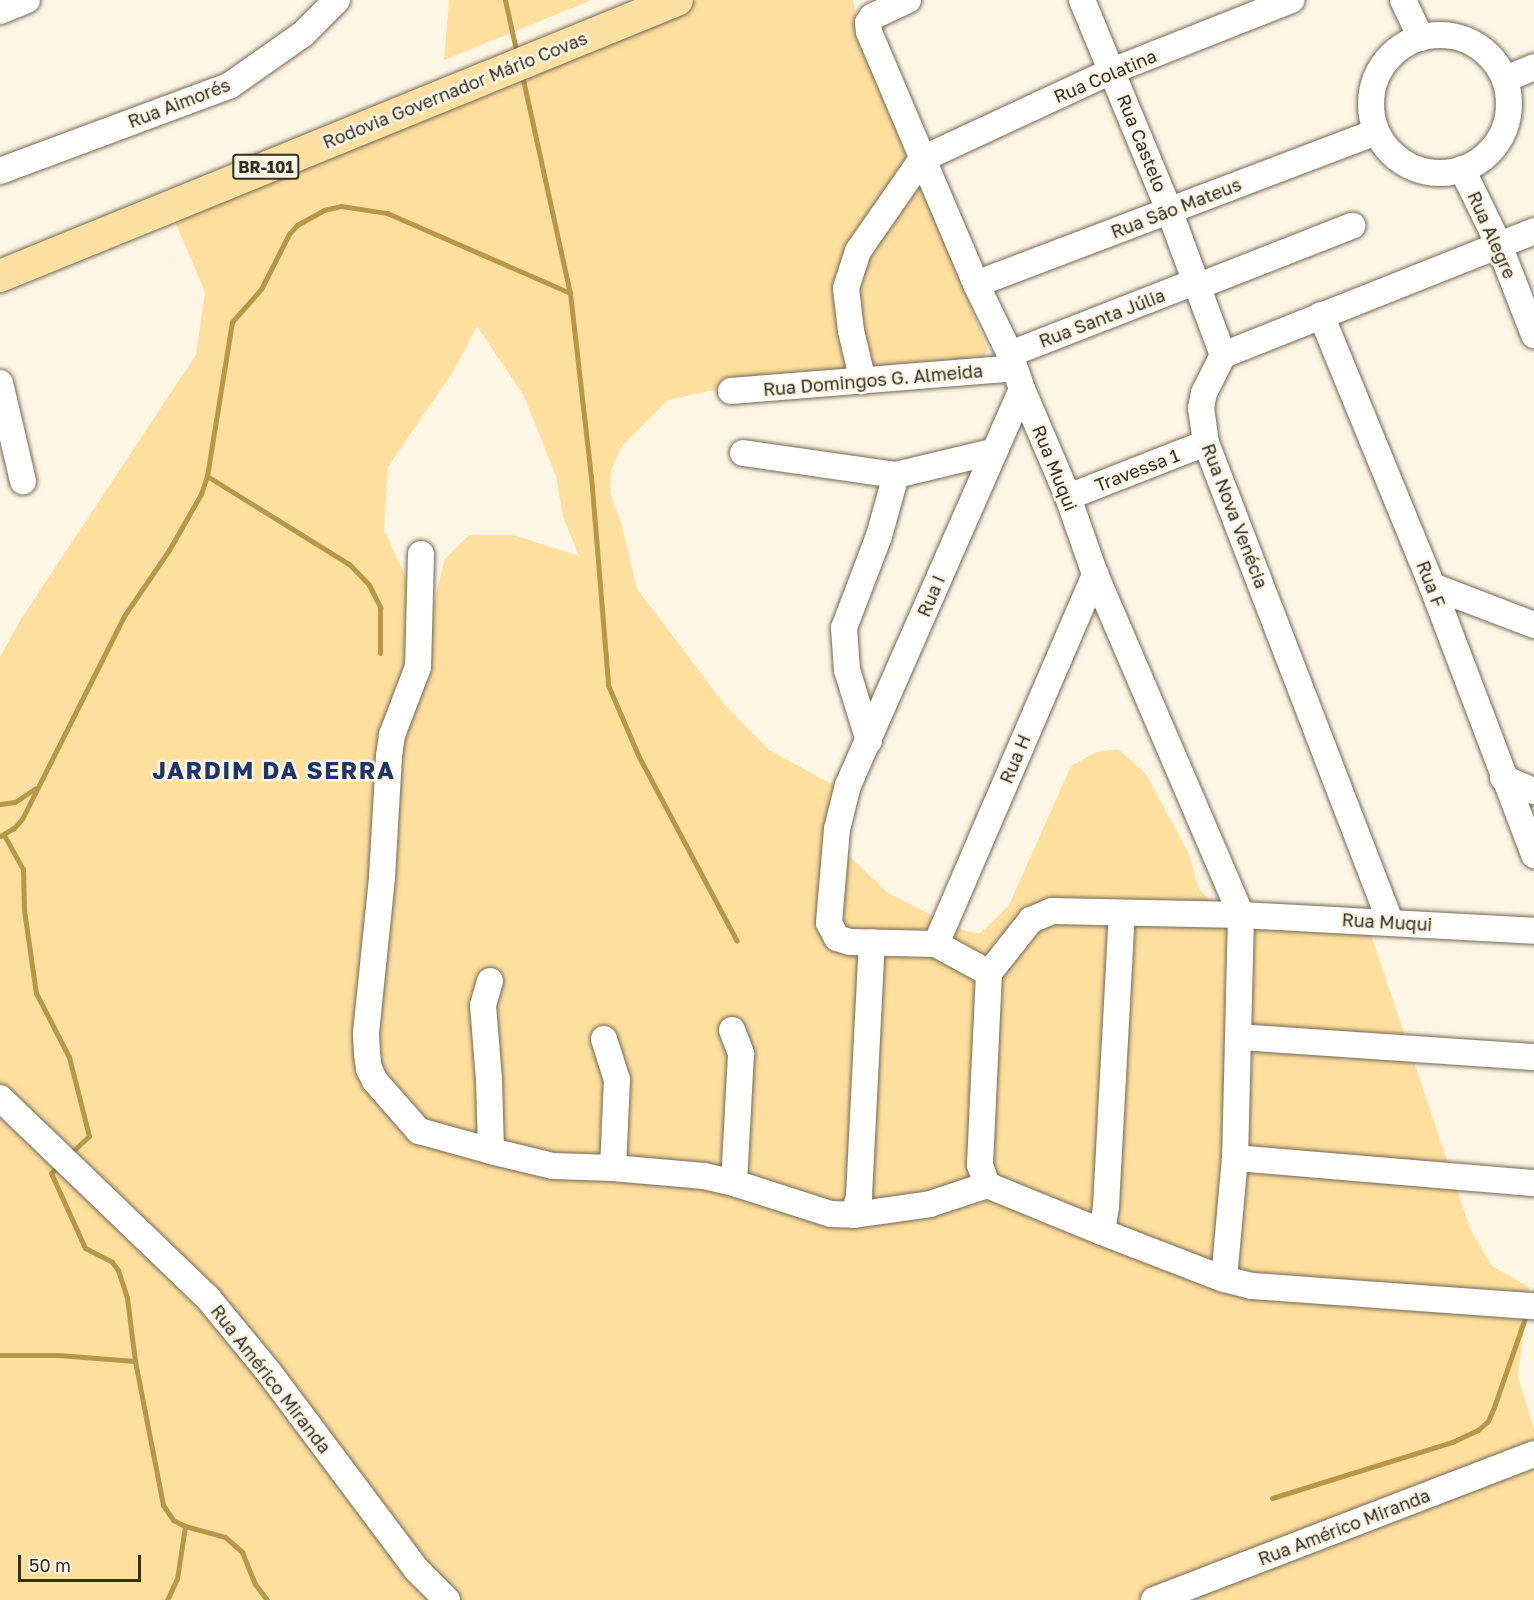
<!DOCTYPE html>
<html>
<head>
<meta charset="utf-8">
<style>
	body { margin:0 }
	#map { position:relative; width:1534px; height:1600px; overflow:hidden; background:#fef6e4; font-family:"Golos Text",sans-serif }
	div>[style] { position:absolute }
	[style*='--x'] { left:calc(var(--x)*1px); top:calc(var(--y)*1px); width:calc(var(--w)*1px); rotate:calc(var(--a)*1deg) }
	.green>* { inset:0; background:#ffdf9d }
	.stream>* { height:5px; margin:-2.5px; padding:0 2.5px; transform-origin:2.5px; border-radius:2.5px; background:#b8964a }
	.roads { filter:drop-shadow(0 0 2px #726956) drop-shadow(0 0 2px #726956) }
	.minor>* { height:26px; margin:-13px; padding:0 13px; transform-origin:13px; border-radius:13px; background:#fff }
	.minor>.ring { margin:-13px; padding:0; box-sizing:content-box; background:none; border:26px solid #fff; border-radius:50% }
	.major>* { height:32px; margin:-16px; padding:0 16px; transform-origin:16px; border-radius:16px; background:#fbe0a1 }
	span { translate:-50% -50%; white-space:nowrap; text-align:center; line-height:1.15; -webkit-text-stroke:5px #fef6e4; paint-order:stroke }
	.shield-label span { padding:2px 4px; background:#fef6e4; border:2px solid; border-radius:4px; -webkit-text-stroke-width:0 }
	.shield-label { font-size:16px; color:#322e26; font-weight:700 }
	.street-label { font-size:18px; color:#322e26 }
	.district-label { font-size:24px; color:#1c356c; font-weight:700; letter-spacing:1.5px }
	.scale { position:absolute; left:18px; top:1555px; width:123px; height:27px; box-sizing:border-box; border:3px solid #322e26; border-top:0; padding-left:8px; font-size:18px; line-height:21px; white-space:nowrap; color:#322e26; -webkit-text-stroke:4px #fef6e4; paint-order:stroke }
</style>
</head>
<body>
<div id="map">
	<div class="green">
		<div style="clip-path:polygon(449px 0,592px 0,444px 60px)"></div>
		<div style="clip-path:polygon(evenodd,698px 0,853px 0,859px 30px,988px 350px,978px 363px,709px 391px,668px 400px,622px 446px,611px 470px,610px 493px,622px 526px,637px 589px,725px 705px,769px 750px,841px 789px,845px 852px,888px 893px,947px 923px,968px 932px,980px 933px,988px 926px,1009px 905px,1071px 766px,1096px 752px,1118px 749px,1146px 774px,1189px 854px,1199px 889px,1220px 910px,1368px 926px,1471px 1231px,1492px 1266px,1529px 1287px,1518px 1377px,1534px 1429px,1534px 1600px,0 1600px,0 657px,21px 619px,196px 355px,205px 292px,171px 212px,698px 0,477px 326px,524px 396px,556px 476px,563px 517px,579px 556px,513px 535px,469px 535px,445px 559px,428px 625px,384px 530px,388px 467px,454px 370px,477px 326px)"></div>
	</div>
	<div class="stream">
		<div style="--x:505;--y:0;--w:55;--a:77.5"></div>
		<div style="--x:522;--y:75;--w:223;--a:77.6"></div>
		<div style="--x:570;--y:293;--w:184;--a:83.5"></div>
		<div style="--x:591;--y:476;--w:210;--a:85.3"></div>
		<div style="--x:608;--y:685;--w:78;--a:66.7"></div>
		<div style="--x:639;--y:757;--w:208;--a:62"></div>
		<div style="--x:207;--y:476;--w:167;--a:31.8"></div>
		<div style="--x:349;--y:564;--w:29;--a:46"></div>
		<div style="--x:369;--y:585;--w:25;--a:63"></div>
		<div style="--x:380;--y:607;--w:46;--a:90"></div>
		<div style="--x:0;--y:804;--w:15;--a:-8"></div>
		<div style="--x:15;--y:802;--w:25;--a:-34"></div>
		<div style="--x:4;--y:835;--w:39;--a:61"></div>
		<div style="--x:23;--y:869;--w:41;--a:88.6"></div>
		<div style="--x:24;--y:910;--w:84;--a:81.8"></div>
		<div style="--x:36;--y:993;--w:72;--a:62.7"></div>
		<div style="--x:69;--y:1057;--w:81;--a:75.8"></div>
		<div style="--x:89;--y:1136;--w:26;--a:137"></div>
		<div style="--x:0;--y:836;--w:16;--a:-30"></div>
		<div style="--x:14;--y:828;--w:12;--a:-48"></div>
		<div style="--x:22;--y:819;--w:227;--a:-63.3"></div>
		<div style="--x:124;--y:616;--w:80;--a:-55.7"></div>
		<div style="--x:169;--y:550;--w:64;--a:-60.3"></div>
		<div style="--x:201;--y:494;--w:19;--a:-72"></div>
		<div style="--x:207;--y:476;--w:156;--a:-80.8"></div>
		<div style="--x:232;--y:322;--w:44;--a:-48.7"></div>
		<div style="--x:261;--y:289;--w:62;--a:-63"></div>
		<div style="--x:289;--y:234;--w:12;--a:-48"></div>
		<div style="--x:297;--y:225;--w:31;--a:-29"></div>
		<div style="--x:324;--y:210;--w:17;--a:-13"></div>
		<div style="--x:341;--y:206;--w:47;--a:8.7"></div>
		<div style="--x:387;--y:213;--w:200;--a:23.6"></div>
		<div style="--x:59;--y:1165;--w:11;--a:135"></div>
		<div style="--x:51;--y:1173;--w:82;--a:65.6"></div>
		<div style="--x:85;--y:1248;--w:30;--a:27"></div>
		<div style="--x:112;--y:1262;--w:10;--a:53"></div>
		<div style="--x:118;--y:1270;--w:29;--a:72"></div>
		<div style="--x:127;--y:1298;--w:64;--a:82.8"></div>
		<div style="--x:135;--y:1361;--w:147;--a:79"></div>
		<div style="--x:163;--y:1505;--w:18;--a:56"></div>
		<div style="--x:173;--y:1520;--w:13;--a:27"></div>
		<div style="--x:185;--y:1526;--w:41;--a:15.4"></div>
		<div style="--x:225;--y:1537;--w:23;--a:41"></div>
		<div style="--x:242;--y:1552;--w:35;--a:68"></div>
		<div style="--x:255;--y:1584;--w:20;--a:53"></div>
		<div style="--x:0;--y:1355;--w:58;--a:0"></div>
		<div style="--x:58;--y:1355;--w:77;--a:4.5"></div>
		<div style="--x:1272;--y:1498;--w:189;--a:-17.3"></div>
		<div style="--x:1452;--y:1442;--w:29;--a:-25"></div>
		<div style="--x:1478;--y:1430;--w:13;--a:-42"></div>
		<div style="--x:1488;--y:1421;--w:15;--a:-67"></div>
		<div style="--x:1494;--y:1407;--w:101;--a:-70.8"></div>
		<div style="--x:167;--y:1600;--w:23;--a:-65"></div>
		<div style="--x:177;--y:1579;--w:54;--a:-81.4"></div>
	</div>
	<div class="roads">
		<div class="minor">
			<div style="--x:908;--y:0;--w:40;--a:155"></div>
			<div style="--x:872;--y:17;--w:7;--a:124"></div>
			<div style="--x:868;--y:23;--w:9;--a:84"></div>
			<div style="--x:869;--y:32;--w:274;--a:67"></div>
			<div style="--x:976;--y:284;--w:78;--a:64.1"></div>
			<div style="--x:1010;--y:354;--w:37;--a:71"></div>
			<div style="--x:1022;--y:389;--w:117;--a:66.9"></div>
			<div style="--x:1068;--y:497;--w:82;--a:70.7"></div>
			<div style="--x:1095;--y:574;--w:371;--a:66.8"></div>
			<div style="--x:1241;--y:915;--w:243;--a:91.4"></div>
			<div style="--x:1235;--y:1158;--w:121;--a:95.2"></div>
			<div style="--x:1224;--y:1279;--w:29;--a:14"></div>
			<div style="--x:1252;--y:1286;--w:283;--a:4.1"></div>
			<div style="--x:1082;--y:0;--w:227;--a:67.5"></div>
			<div style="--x:1169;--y:210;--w:155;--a:69.6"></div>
			<div style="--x:1403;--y:0;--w:42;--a:64.7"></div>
			<div style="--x:0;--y:11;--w:29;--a:-22"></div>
			<div class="ring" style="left:1371px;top:35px;width:112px;height:112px"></div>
			<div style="--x:1505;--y:79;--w:31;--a:-22"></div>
			<div style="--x:1462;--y:169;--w:85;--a:64"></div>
			<div style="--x:1499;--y:245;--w:97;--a:68.7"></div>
			<div style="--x:0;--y:171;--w:244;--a:-20.4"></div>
			<div style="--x:229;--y:86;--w:90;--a:-35.1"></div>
			<div style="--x:303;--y:34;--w:48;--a:-45"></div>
			<div style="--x:976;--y:284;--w:428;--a:-20.8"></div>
			<div style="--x:1196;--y:287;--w:168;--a:-21.4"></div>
			<div style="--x:1321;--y:315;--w:293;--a:67.7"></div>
			<div style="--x:1432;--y:586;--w:288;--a:69.2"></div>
			<div style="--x:1010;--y:354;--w:199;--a:-21.3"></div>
			<div style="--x:863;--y:381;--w:51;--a:-103.5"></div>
			<div style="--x:851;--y:331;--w:43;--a:-96.6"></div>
			<div style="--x:846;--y:288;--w:39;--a:-72"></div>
			<div style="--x:858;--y:251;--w:112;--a:-55.2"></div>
			<div style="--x:922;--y:159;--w:209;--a:-24.9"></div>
			<div style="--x:1112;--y:71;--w:193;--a:-21.6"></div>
			<div style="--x:0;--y:383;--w:101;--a:76.8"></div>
			<div style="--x:1022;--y:389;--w:433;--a:113.7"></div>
			<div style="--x:848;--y:785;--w:45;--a:104"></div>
			<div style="--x:837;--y:829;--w:94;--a:94.9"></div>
			<div style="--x:829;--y:923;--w:17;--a:62"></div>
			<div style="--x:837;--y:938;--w:14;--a:17"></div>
			<div style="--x:850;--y:942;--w:86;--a:1.3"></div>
			<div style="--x:936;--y:944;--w:60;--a:28.7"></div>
			<div style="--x:989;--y:973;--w:68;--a:-51.6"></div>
			<div style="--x:1031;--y:920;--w:23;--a:-23"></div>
			<div style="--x:1052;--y:911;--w:189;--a:1.2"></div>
			<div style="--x:1241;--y:915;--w:293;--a:3.1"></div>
			<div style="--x:731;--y:391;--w:284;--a:-4.6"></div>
			<div style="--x:743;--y:453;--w:155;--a:8.2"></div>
			<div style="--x:896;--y:475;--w:99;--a:-13.5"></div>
			<div style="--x:1068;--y:497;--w:148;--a:-21.4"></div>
			<div style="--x:421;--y:554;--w:113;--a:91.5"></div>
			<div style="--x:418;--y:667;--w:73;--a:110.9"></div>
			<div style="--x:392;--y:735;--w:21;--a:98"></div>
			<div style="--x:389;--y:756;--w:122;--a:93.3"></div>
			<div style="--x:382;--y:878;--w:157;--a:95.9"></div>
			<div style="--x:366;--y:1034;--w:20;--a:87"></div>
			<div style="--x:367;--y:1054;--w:15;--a:82"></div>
			<div style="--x:369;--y:1069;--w:13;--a:63"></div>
			<div style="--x:375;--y:1081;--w:67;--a:48.7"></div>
			<div style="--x:419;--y:1131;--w:75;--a:15.5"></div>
			<div style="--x:1432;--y:586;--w:109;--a:20.9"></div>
			<div style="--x:869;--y:741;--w:74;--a:-107.2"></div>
			<div style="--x:847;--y:670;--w:42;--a:-94.1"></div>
			<div style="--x:844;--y:628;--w:98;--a:-69.2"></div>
			<div style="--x:879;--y:536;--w:63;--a:-74.4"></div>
			<div style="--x:1503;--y:778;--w:34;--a:23"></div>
			<div style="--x:1390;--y:921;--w:512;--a:-111.05"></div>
			<div style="--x:1206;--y:443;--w:35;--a:-98"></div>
			<div style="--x:1201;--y:408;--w:15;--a:-79"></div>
			<div style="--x:1204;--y:393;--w:42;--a:-63.4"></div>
			<div style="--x:1223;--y:355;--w:335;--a:-21.7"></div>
			<div style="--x:936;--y:944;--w:403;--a:-66.7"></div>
			<div style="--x:989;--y:973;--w:192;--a:92.7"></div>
			<div style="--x:980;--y:1165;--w:21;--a:71"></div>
			<div style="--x:987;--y:1185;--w:124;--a:22.2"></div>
			<div style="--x:1102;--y:1232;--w:26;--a:-81"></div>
			<div style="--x:1106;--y:1206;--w:292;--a:-86.9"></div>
			<div style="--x:490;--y:981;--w:25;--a:106"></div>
			<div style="--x:483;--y:1005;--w:74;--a:85.4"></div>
			<div style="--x:489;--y:1079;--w:72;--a:88.4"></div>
			<div style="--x:491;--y:1151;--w:64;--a:13.6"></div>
			<div style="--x:553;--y:1166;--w:60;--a:1.9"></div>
			<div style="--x:613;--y:1168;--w:91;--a:5"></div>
			<div style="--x:704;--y:1176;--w:31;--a:13"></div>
			<div style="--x:734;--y:1183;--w:102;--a:17.7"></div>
			<div style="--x:831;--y:1214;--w:23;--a:2"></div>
			<div style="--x:854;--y:1215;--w:20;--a:-75"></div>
			<div style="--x:859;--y:1196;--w:254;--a:-87.1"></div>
			<div style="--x:732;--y:1030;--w:26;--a:69"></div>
			<div style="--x:741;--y:1054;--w:129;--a:93.1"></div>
			<div style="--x:1239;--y:1037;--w:296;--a:3.9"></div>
			<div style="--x:604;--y:1039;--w:43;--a:72.4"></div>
			<div style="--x:617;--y:1080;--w:88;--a:92.6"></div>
			<div style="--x:0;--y:1098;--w:289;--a:43.9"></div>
			<div style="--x:208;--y:1298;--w:94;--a:50.6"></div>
			<div style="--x:268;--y:1371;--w:247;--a:53.2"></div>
			<div style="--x:416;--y:1569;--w:44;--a:45"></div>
			<div style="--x:1235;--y:1158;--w:300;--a:4.8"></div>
			<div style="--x:854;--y:1215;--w:77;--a:-8.2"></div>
			<div style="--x:930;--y:1204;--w:60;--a:-18.4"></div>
			<div style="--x:1102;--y:1232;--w:131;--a:21.1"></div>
			<div style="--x:1154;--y:1600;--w:407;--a:-21"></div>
		</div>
		<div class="major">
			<div style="--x:0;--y:276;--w:731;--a:-22.18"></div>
		</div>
	</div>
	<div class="shield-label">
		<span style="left:266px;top:167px">BR-101</span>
	</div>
	<div class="street-label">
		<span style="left:1105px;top:76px;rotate:-23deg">Rua Colatina</span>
		<span style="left:455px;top:90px;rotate:-22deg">Rodovia Governador Mário Covas</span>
		<span style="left:179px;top:103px;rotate:-21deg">Rua Aimorés</span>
		<span style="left:1142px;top:143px;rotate:68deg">Rua Castelo</span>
		<span style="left:1176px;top:208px;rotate:-21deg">Rua São Mateus</span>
		<span style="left:1492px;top:235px;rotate:66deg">Rua Alegre</span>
		<span style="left:1102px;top:318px;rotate:-21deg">Rua Santa Júlia</span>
		<span style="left:873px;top:380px;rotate:-5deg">Rua Domingos G. Almeida</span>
		<span style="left:1055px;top:468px;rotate:68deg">Rua Muqui</span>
		<span style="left:1137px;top:470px;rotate:-21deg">Travessa 1</span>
		<span style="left:1235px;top:516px;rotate:69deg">Rua Nova Venécia</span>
		<span style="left:1431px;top:584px;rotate:69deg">Rua F</span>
		<span style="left:931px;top:596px;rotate:-67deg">Rua I</span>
		<span style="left:1015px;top:759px;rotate:-67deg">Rua H</span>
		<span style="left:1387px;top:922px;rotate:3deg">Rua Muqui</span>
		<span style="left:271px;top:1379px;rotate:52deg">Rua Américo Miranda</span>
		<span style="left:1344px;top:1527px;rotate:-21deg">Rua Américo Miranda</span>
	</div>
	<div class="district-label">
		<span style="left:274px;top:770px">JARDIM DA SERRA</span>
	</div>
	<div class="scale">50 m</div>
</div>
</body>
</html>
